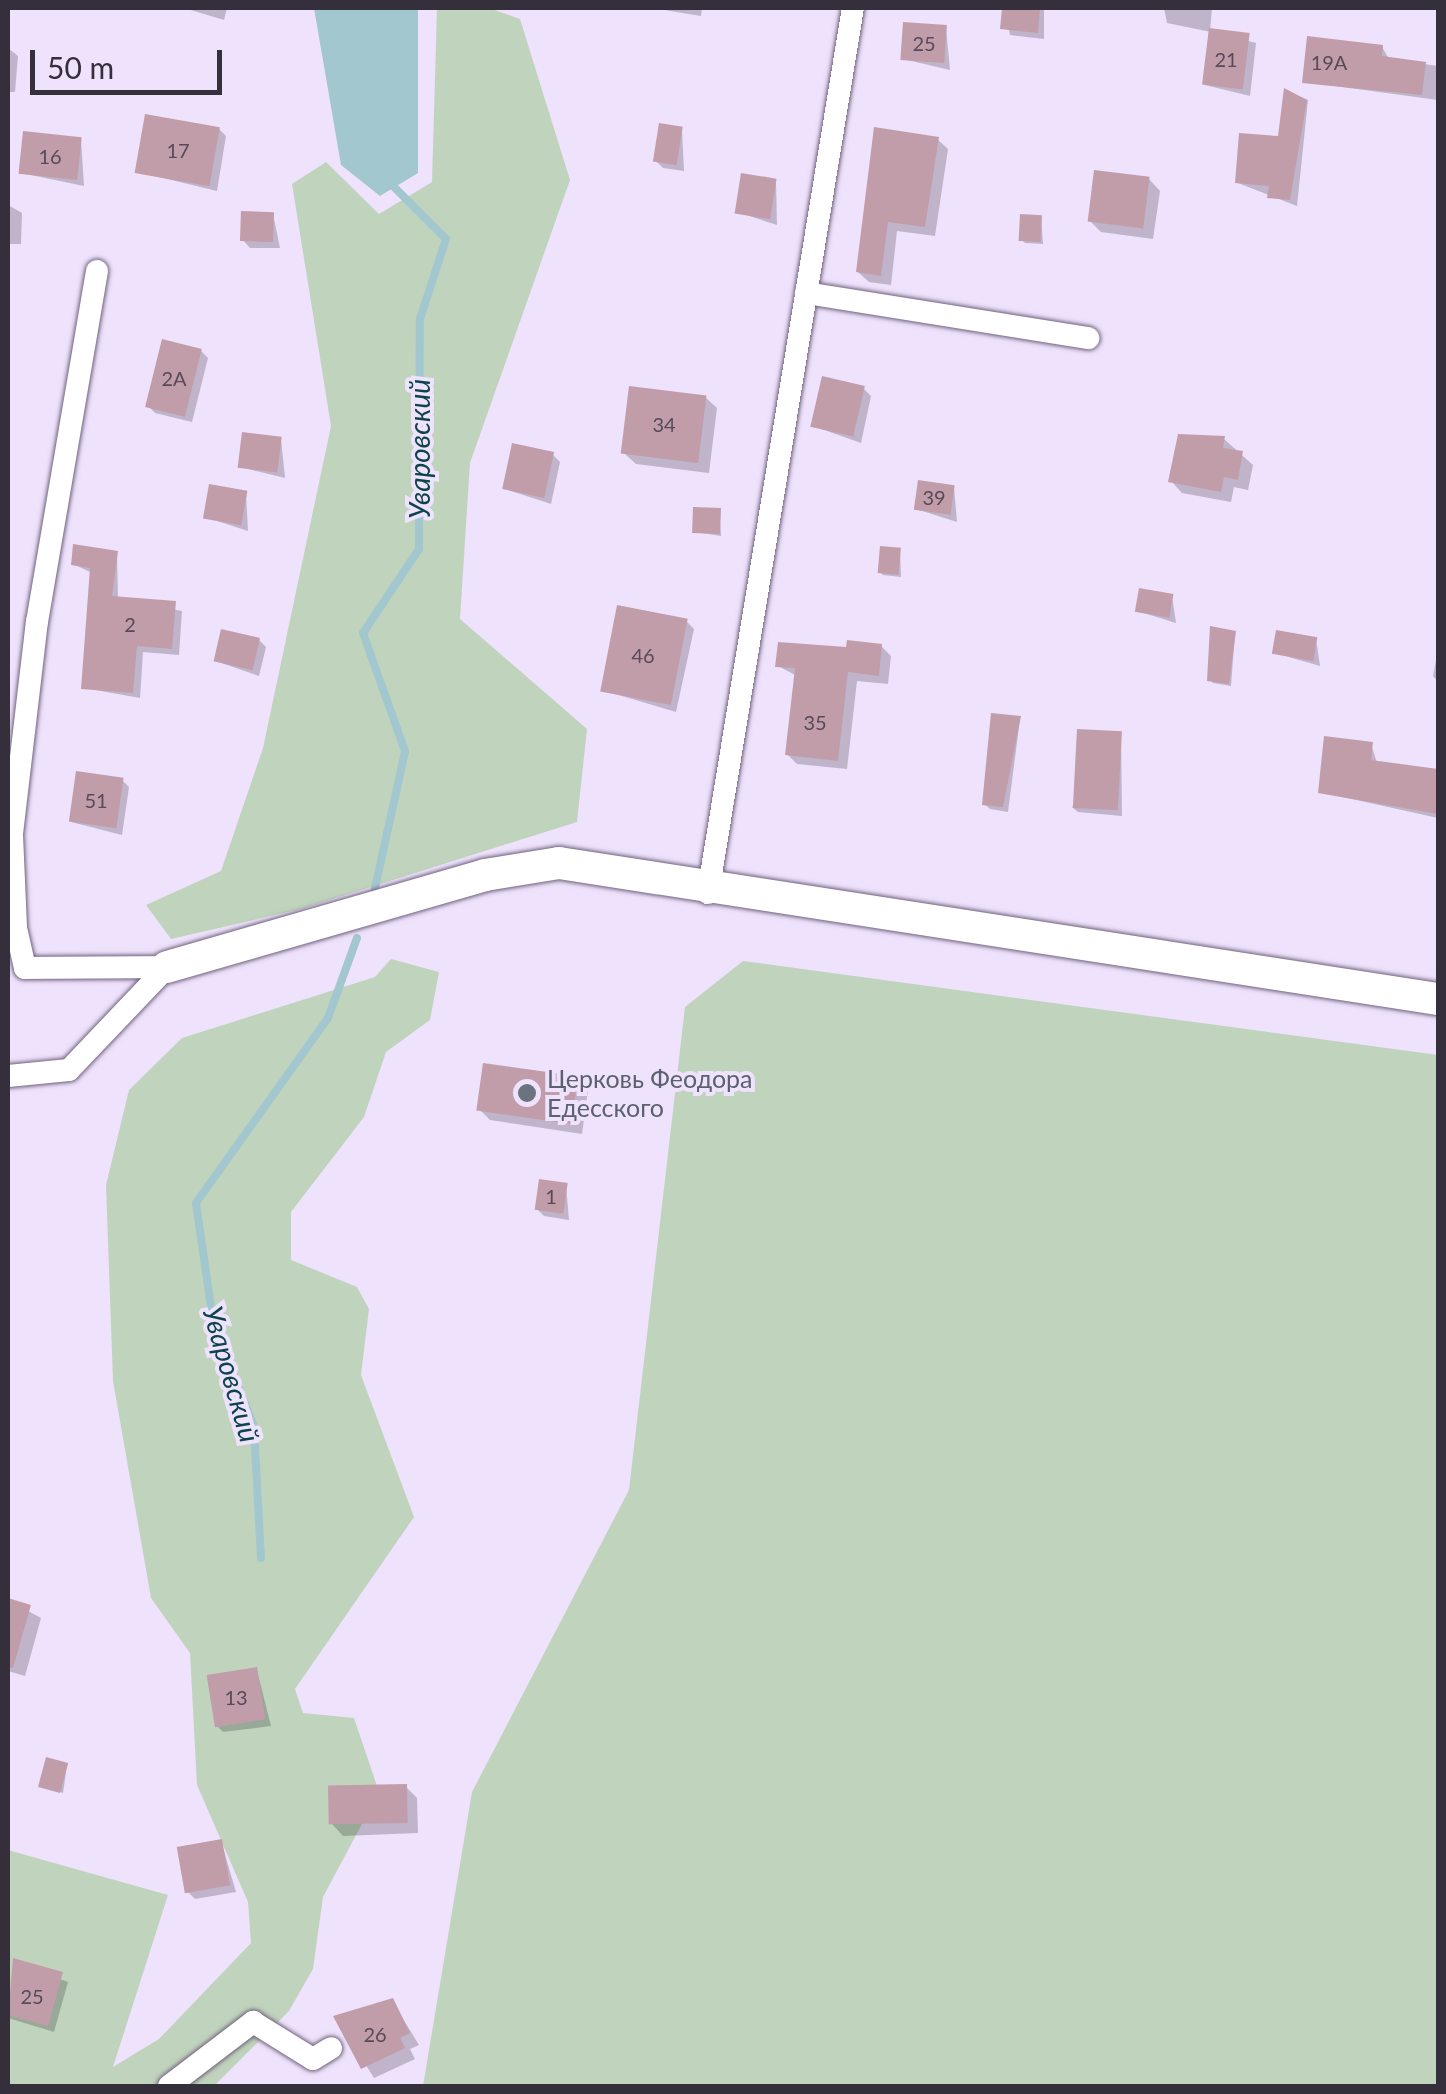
<!DOCTYPE html>
<html>
<head>
<meta charset="utf-8">
<style>
	body { margin:0 }
	#map { position:relative; width:1446px; height:2094px; overflow:hidden; background:#efe2fc; font-family:Lato,sans-serif }
	div>[style] { position:absolute }
	[style*='--x'] { left:calc(var(--x)*1px); top:calc(var(--y)*1px); width:calc(var(--w)*1px); rotate:calc(var(--a)*1deg) }
	.green>* { inset:0; background:#c0d4bd }
	.water>* { inset:0; background:#a2c7cf }
	.shadow>* { inset:0; background:#0003 }
	.stream>* { height:8px; margin:-4px; padding:0 4px; transform-origin:4px; border-radius:4px; background:#a2c7cf }
	.building>* { inset:0; background:#c19daa; transform-origin:0 0 }
	.roads { filter:drop-shadow(0 0 2px #70627e) drop-shadow(0 0 2px #70627e) }
	.street>* { height:22px; margin:-11px; padding:0 11px; transform-origin:11px; border-radius:11px; background:#fff }
	.secondary>* { height:32px; margin:-16px; padding:0 16px; transform-origin:16px; border-radius:16px; background:#fff }
	.dots>* { width:28px; height:28px; translate:-50% -50%; box-sizing:border-box; border:5px solid #efe2fc; border-radius:50% }
	span { translate:-50% -50%; white-space:nowrap; text-align:center; line-height:1.15; -webkit-text-stroke:8px #efe2fc; paint-order:stroke }
	.number-label { font-size:20px; color:#584a58 }
	.number-label span { -webkit-text-stroke-width:0 }
	.worship-label { font-size:25px; color:#5b616d }
	.left { translate:0 -50%; text-align:left }
	.water-label { font-size:28px; color:#0c434d; font-style:italic }
	.frame { position:absolute; inset:0; border:10px solid #352f3c; pointer-events:none }
	.scale { position:absolute; left:30px; top:50px; width:192px; height:45px; box-sizing:border-box; border:5px solid #352f3c; border-top:0; padding-left:12px; font-size:30px; line-height:35px; white-space:nowrap; color:#352f3c; -webkit-text-stroke:8px #efe2fc; paint-order:stroke }
</style>
</head>
<body>
<div id="map">
	<div class="green">
		<div style="clip-path:polygon(437px 8px,489px 8px,520px 19px,570px 180px,470px 463px,460px 619px,587px 729px,577px 822px,301px 909px,171px 939px,146px 905px,221px 871px,263px 748px,331px 426px,292px 184px,326px 162px,379px 214px,432px 182px)"></div>
		<div style="clip-path:polygon(391px 959px,439px 972px,430px 1020px,386px 1052px,364px 1117px,291px 1212px,291px 1260px,357px 1287px,369px 1309px,361px 1375px,414px 1517px,295px 1689px,303px 1713px,354px 1718px,379px 1792px,323px 1897px,313px 1969px,289px 2011px,214px 2086px,8px 2086px,8px 1850px,168px 1895px,113px 2067px,159px 2039px,251px 1943px,248px 1902px,197px 1785px,190px 1653px,151px 1598px,113px 1381px,106px 1185px,129px 1090px,182px 1038px,375px 977px)"></div>
		<div style="clip-path:polygon(743px 961px,1438px 1055px,1438px 2086px,423px 2086px,472px 1792px,629px 1490px,685px 1007px)"></div>
	</div>
	<div class="water">
		<div style="clip-path:polygon(314px 8px,418px 8px,418px 173px,380px 196px,341px 165px)"></div>
	</div>
	<div class="shadow">
		<div style="clip-path:polygon(184px 8px,227px 8px,224px 20px)"></div>
		<div style="clip-path:polygon(652px 8px,702px 8px,701px 16px)"></div>
		<div style="clip-path:polygon(1005px 8px,1044px 8px,1044px 39px,1010px 35px)"></div>
		<div style="clip-path:polygon(1164px 8px,1212px 8px,1210px 31px,1256px 43px,1250px 96px,1205px 85px,1211px 32px,1167px 23px)"></div>
		<div style="clip-path:polygon(946px 28px,950px 70px,903px 59px)"></div>
		<div style="clip-path:polygon(1382px 47px,1389px 59px,1438px 66px,1438px 100px,1305px 82px)"></div>
		<div style="clip-path:polygon(8px 48px,18px 56px,15px 92px,8px 92px)"></div>
		<div style="clip-path:polygon(1287px 91px,1308px 100px,1297px 206px,1238px 183px,1280px 138px)"></div>
		<div style="clip-path:polygon(219px 129px,226px 136px,217px 191px,138px 172px)"></div>
		<div style="clip-path:polygon(682px 130px,684px 171px,663px 168px,656px 161px)"></div>
		<div style="clip-path:polygon(81px 139px,84px 186px,21px 173px)"></div>
		<div style="clip-path:polygon(937px 139px,948px 149px,935px 236px,897px 231px,891px 285px,869px 282px,858px 272px)"></div>
		<div style="clip-path:polygon(1149px 179px,1160px 191px,1153px 239px,1101px 232px,1090px 221px)"></div>
		<div style="clip-path:polygon(776px 181px,777px 225px,737px 212px)"></div>
		<div style="clip-path:polygon(8px 205px,22px 213px,21px 244px,8px 244px)"></div>
		<div style="clip-path:polygon(273px 214px,280px 248px,250px 248px,243px 240px)"></div>
		<div style="clip-path:polygon(1041px 217px,1043px 244px,1025px 243px,1022px 240px)"></div>
		<div style="clip-path:polygon(201px 351px,208px 358px,192px 422px,155px 413px,148px 406px)"></div>
		<div style="clip-path:polygon(864px 389px,871px 396px,861px 443px,813px 426px)"></div>
		<div style="clip-path:polygon(705px 397px,717px 408px,709px 473px,636px 464px,624px 453px)"></div>
		<div style="clip-path:polygon(281px 439px,285px 478px,240px 467px)"></div>
		<div style="clip-path:polygon(1224px 439px,1253px 465px,1248px 490px,1234px 487px,1231px 502px,1182px 493px,1171px 481px)"></div>
		<div style="clip-path:polygon(553px 455px,560px 462px,551px 504px,505px 489px)"></div>
		<div style="clip-path:polygon(954px 487px,957px 522px,916px 509px)"></div>
		<div style="clip-path:polygon(246px 493px,248px 531px,205px 517px)"></div>
		<div style="clip-path:polygon(719px 511px,721px 536px,695px 532px)"></div>
		<div style="clip-path:polygon(900px 551px,901px 577px,883px 575px,880px 572px)"></div>
		<div style="clip-path:polygon(117px 553px,118px 599px,182px 611px,179px 655px,143px 652px,140px 698px,84px 688px,92px 573px,73px 564px)"></div>
		<div style="clip-path:polygon(1172px 596px,1176px 623px,1137px 611px)"></div>
		<div style="clip-path:polygon(687px 622px,694px 629px,676px 712px,602px 690px)"></div>
		<div style="clip-path:polygon(1235px 633px,1231px 686px,1213px 683px,1210px 680px)"></div>
		<div style="clip-path:polygon(1316px 639px,1320px 666px,1275px 653px)"></div>
		<div style="clip-path:polygon(259px 640px,266px 647px,259px 676px,216px 661px)"></div>
		<div style="clip-path:polygon(881px 646px,891px 656px,888px 684px,857px 681px,847px 769px,797px 764px,787px 754px,797px 676px,778px 666px)"></div>
		<div style="clip-path:polygon(1437px 655px,1438px 656px,1438px 682px,1433px 676px)"></div>
		<div style="clip-path:polygon(1020px 719px,1008px 812px,990px 809px,984px 804px)"></div>
		<div style="clip-path:polygon(1121px 734px,1122px 816px,1078px 812px,1072px 807px)"></div>
		<div style="clip-path:polygon(1371px 744px,1377px 763px,1438px 771px,1438px 818px,1320px 792px)"></div>
		<div style="clip-path:polygon(122px 780px,129px 787px,122px 835px,71px 822px)"></div>
		<div style="clip-path:polygon(577px 1079px,588px 1090px,582px 1134px,490px 1120px,479px 1109px)"></div>
		<div style="clip-path:polygon(566px 1185px,569px 1220px,544px 1216px,537px 1209px)"></div>
		<div style="clip-path:polygon(8px 1600px,41px 1618px,25px 1676px,8px 1671px)"></div>
		<div style="clip-path:polygon(257px 1670px,271px 1726px,223px 1732px,216px 1725px)"></div>
		<div style="clip-path:polygon(67px 1765px,63px 1793px,41px 1786px)"></div>
		<div style="clip-path:polygon(406px 1787px,417px 1798px,418px 1833px,343px 1836px,332px 1824px)"></div>
		<div style="clip-path:polygon(221px 1841px,236px 1892px,195px 1899px,188px 1892px)"></div>
		<div style="clip-path:polygon(14px 1961px,68px 1982px,54px 2032px,8px 2018px)"></div>
		<div style="clip-path:polygon(392px 2001px,419px 2045px,410px 2049px,415px 2059px,374px 2078px,336px 2017px)"></div>
	</div>
	<div class="stream">
		<div style="--x:375;--y:888;--w:140;--a:-77.6"></div>
		<div style="--x:405;--y:751;--w:125;--a:-109.6"></div>
		<div style="--x:363;--y:633;--w:101;--a:-56.3"></div>
		<div style="--x:419;--y:549;--w:230;--a:-89.8"></div>
		<div style="--x:420;--y:319;--w:84;--a:-72"></div>
		<div style="--x:446;--y:239;--w:74;--a:-135"></div>
		<div style="--x:261;--y:1558;--w:131;--a:-93.1"></div>
		<div style="--x:254;--y:1427;--w:114;--a:-111.1"></div>
		<div style="--x:213;--y:1321;--w:119;--a:-98.2"></div>
		<div style="--x:196;--y:1203;--w:227;--a:-54.5"></div>
		<div style="--x:328;--y:1018;--w:85;--a:-70.1"></div>
	</div>
	<div class="building">
		<div style="clip-path:polygon(1002px 8px,1040px 8px,1038px 33px,1000px 29px)"></div>
		<div style="left:903px;top:22px;width:44px;height:38px;rotate:4deg"></div>
		<div style="left:1209px;top:28px;width:41px;height:57px;rotate:7deg"></div>
		<div style="clip-path:polygon(1307px 36px,1383px 45px,1382px 56px,1426px 62px,1422px 95px,1302px 83px)"></div>
		<div style="clip-path:polygon(1284px 88px,1307px 100px,1290px 200px,1267px 198px,1269px 186px,1235px 183px,1239px 133px,1278px 136px)"></div>
		<div style="left:145px;top:114px;width:76px;height:60px;rotate:10deg"></div>
		<div style="left:659px;top:123px;width:24px;height:39px;rotate:9deg"></div>
		<div style="clip-path:polygon(874px 127px,939px 137px,925px 227px,888px 222px,881px 276px,856px 272px)"></div>
		<div style="left:23px;top:131px;width:59px;height:43px;rotate:6deg"></div>
		<div style="left:1094px;top:170px;width:56px;height:52px;rotate:7deg"></div>
		<div style="left:741px;top:173px;width:36px;height:41px;rotate:9deg"></div>
		<div style="left:241px;top:211px;width:33px;height:30px;rotate:2deg"></div>
		<div style="left:1020px;top:214px;width:22px;height:27px;rotate:3deg"></div>
		<div style="left:162px;top:339px;width:41px;height:70px;rotate:14deg"></div>
		<div style="left:822px;top:376px;width:44px;height:52px;rotate:13deg"></div>
		<div style="left:629px;top:386px;width:78px;height:68px;rotate:7deg"></div>
		<div style="left:242px;top:432px;width:40px;height:36px;rotate:7deg"></div>
		<div style="clip-path:polygon(1178px 434px,1225px 436px,1223px 448px,1243px 451px,1238px 480px,1224px 477px,1221px 492px,1168px 482px)"></div>
		<div style="left:512px;top:443px;width:43px;height:47px;rotate:12deg"></div>
		<div style="left:918px;top:480px;width:37px;height:30px;rotate:8deg"></div>
		<div style="left:209px;top:484px;width:39px;height:35px;rotate:10deg"></div>
		<div style="left:693px;top:507px;width:28px;height:26px;rotate:2deg"></div>
		<div style="clip-path:polygon(73px 544px,118px 551px,112px 596px,176px 601px,172px 649px,137px 646px,133px 693px,81px 689px,90px 568px,71px 565px)"></div>
		<div style="left:880px;top:546px;width:21px;height:27px;rotate:5deg"></div>
		<div style="left:1139px;top:588px;width:35px;height:24px;rotate:10deg"></div>
		<div style="left:617px;top:605px;width:72px;height:88px;rotate:11deg"></div>
		<div style="clip-path:polygon(1210px 626px,1236px 631px,1229px 684px,1207px 681px)"></div>
		<div style="left:221px;top:629px;width:40px;height:33px;rotate:13deg"></div>
		<div style="left:1276px;top:630px;width:42px;height:24px;rotate:10deg"></div>
		<div style="clip-path:polygon(847px 640px,882px 644px,879px 676px,848px 672px,838px 761px,785px 755px,795px 668px,775px 667px,778px 642px,846px 647px)"></div>
		<div style="clip-path:polygon(991px 713px,1021px 716px,1003px 807px,982px 805px)"></div>
		<div style="left:1077px;top:729px;width:45px;height:79px;rotate:3deg"></div>
		<div style="clip-path:polygon(1324px 736px,1373px 742px,1371px 760px,1438px 769px,1438px 814px,1318px 793px)"></div>
		<div style="left:76px;top:771px;width:48px;height:51px;rotate:8deg"></div>
		<div style="left:483px;top:1063px;width:96px;height:48px;rotate:8deg"></div>
		<div style="left:539px;top:1179px;width:29px;height:31px;rotate:8deg"></div>
		<div style="clip-path:polygon(8px 1598px,31px 1605px,13px 1668px,8px 1667px)"></div>
		<div style="left:257px;top:1667px;width:53px;height:51px;rotate:81deg"></div>
		<div style="left:46px;top:1757px;width:23px;height:31px;rotate:15deg"></div>
		<div style="left:407px;top:1784px;width:39px;height:79px;rotate:89deg"></div>
		<div style="left:222px;top:1839px;width:47px;height:46px;rotate:80deg"></div>
		<div style="clip-path:polygon(13px 1958px,63px 1972px,48px 2026px,8px 2015px)"></div>
		<div style="clip-path:polygon(393px 1998px,410px 2033px,400px 2038px,405px 2048px,361px 2069px,333px 2016px)"></div>
	</div>
	<div class="roads">
		<div class="street">
			<div style="--x:97;--y:271;--w:355;--a:99.7"></div>
			<div style="--x:37;--y:621;--w:215;--a:96.7"></div>
			<div style="--x:12;--y:835;--w:93;--a:87.5"></div>
			<div style="--x:16;--y:928;--w:41;--a:77.3"></div>
			<div style="--x:25;--y:968;--w:142;--a:-0.4"></div>
			<div style="--x:806;--y:293;--w:286;--a:9.1"></div>
			<div style="--x:708;--y:893;--w:897;--a:-80.7"></div>
			<div style="--x:8;--y:1076;--w:61;--a:-5.6"></div>
			<div style="--x:69;--y:1070;--w:142;--a:-46.4"></div>
			<div style="--x:169;--y:2086;--w:106;--a:-37.3"></div>
			<div style="--x:253;--y:2022;--w:70;--a:31.7"></div>
			<div style="--x:313;--y:2059;--w:21;--a:-31"></div>
		</div>
		<div class="secondary">
			<div style="--x:167;--y:967;--w:331;--a:-16.1"></div>
			<div style="--x:485;--y:875;--w:75;--a:-9.2"></div>
			<div style="--x:559;--y:863;--w:889;--a:8.8"></div>
		</div>
	</div>
	<div class="dots">
		<div style="left:527px;top:1093px;background:#6b7280"></div>
	</div>
	<div class="number-label">
		<span style="left:924px;top:43px">25</span>
		<span style="left:1226px;top:59px">21</span>
		<span style="left:1329px;top:62px">19А</span>
		<span style="left:178px;top:150px">17</span>
		<span style="left:50px;top:156px">16</span>
		<span style="left:174px;top:378px">2А</span>
		<span style="left:664px;top:424px">34</span>
		<span style="left:934px;top:497px">39</span>
		<span style="left:130px;top:624px">2</span>
		<span style="left:643px;top:655px">46</span>
		<span style="left:815px;top:722px">35</span>
		<span style="left:96px;top:800px">51</span>
		<span style="left:551px;top:1196px">1</span>
		<span style="left:236px;top:1697px">13</span>
		<span style="left:32px;top:1996px">25</span>
		<span style="left:375px;top:2034px">26</span>
	</div>
	<div class="worship-label">
		<span class="left" style="left:547px;top:1093px">Церковь Феодора<br>Едесского</span>
	</div>
	<div class="water-label">
		<span style="left:419px;top:449px;rotate:-90deg">Уваровский</span>
		<span style="left:232px;top:1374px;rotate:74deg">Уваровский</span>
	</div>
	<div class="frame"></div>
	<div class="scale">50 m</div>
</div>
</body>
</html>
